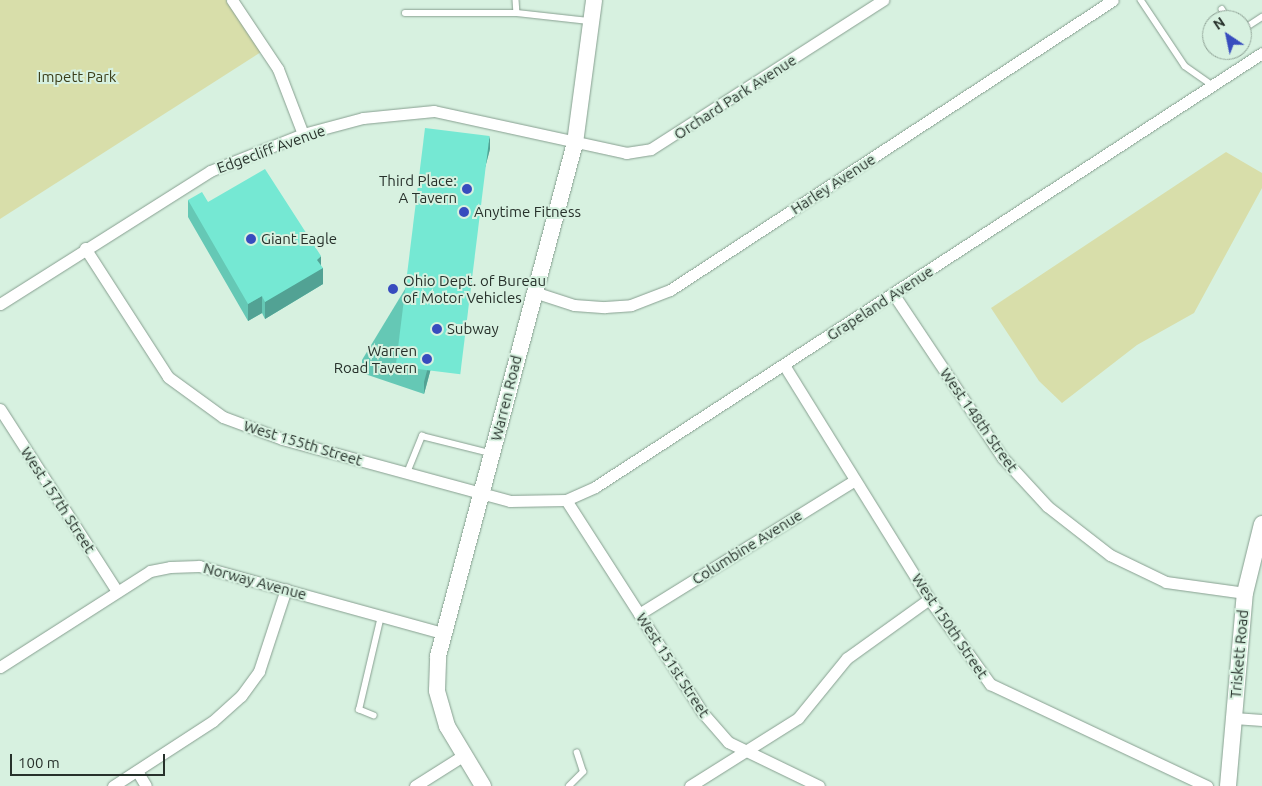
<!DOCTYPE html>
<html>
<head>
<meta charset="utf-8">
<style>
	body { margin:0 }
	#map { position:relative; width:1262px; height:786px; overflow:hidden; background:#d7f1e0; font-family:Ubuntu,sans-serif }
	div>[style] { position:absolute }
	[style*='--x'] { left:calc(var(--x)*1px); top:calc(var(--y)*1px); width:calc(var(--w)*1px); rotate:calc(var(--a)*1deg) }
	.green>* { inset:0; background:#d8deaa }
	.roads { filter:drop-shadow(0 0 1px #879f90) drop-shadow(0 0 1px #879f90) }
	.service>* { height:5.5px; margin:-2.75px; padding:0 2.75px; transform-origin:2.75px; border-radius:2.75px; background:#fff }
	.minor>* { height:11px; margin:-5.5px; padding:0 5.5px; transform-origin:5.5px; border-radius:5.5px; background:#fff }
	.secondary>* { height:16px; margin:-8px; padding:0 8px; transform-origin:8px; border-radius:8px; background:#fff }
	.wall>* { inset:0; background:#65c8b5 }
	.shaded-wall>* { inset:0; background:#52a294 }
	.building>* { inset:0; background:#75e8d3; transform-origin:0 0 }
	.dots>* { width:14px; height:14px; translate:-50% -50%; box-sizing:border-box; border:2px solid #d7f1e0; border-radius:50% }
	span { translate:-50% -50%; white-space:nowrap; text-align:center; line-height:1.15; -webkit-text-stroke:4px #d7f1e0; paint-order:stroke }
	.park-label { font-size:15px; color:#3b3e1a }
	.street-label { font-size:15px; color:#27312b }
	.poi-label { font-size:15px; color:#27312b }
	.right { translate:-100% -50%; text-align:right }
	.left { translate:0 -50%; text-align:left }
	.north { position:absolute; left:1202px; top:10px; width:50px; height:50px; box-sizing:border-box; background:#d7f1e0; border:1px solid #91a498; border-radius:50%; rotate:326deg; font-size:14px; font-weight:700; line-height:20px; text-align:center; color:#27312b }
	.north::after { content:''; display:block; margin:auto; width:18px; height:22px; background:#374cbe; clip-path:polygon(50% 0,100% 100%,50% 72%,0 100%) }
	.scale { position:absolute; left:10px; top:754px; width:155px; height:22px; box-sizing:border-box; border:2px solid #27312b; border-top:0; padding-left:6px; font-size:15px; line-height:18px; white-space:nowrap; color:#27312b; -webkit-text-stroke:4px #d7f1e0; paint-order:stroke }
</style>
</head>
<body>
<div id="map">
	<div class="green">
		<div style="clip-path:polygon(0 0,226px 0,261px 52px,0 219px)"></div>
		<div style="clip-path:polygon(1226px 152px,1262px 173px,1262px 188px,1194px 313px,1137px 345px,1062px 403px,1039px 381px,991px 308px)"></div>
	</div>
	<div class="roads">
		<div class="service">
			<div style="--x:516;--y:0;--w:13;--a:86"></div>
			<div style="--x:517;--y:13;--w:72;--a:6.3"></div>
			<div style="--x:1141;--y:0;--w:79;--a:56.3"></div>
			<div style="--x:1185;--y:66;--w:33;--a:35"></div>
			<div style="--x:1222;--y:9;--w:13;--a:58"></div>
			<div style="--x:405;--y:13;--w:112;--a:0"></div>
			<div style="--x:1242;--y:30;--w:24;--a:-33"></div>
			<div style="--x:407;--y:473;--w:40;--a:-68"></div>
			<div style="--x:422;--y:436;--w:70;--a:14"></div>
			<div style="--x:374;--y:716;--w:16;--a:-158"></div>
			<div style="--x:359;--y:710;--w:97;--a:-76.8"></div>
			<div style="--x:569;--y:786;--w:20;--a:-45"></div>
			<div style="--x:583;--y:772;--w:20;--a:-108"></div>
		</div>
		<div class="minor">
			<div style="--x:232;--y:0;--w:83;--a:56.3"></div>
			<div style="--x:278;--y:69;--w:70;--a:69"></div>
			<div style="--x:85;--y:248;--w:153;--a:57.2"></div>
			<div style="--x:168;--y:377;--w:68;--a:36"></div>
			<div style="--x:223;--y:417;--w:63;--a:20.4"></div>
			<div style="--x:282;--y:439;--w:236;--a:15.2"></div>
			<div style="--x:510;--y:501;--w:56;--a:-1"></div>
			<div style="--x:566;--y:500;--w:32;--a:-24"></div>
			<div style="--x:595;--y:487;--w:796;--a:-33.05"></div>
			<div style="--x:534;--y:292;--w:42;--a:18"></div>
			<div style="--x:574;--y:305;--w:31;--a:4"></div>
			<div style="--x:605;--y:307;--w:26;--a:-4"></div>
			<div style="--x:631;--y:305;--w:42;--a:-21"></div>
			<div style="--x:670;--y:290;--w:529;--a:-33.21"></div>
			<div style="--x:894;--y:295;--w:195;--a:56.3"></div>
			<div style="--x:1002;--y:457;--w:67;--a:47.4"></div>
			<div style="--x:1047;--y:506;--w:80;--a:37.9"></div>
			<div style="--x:1110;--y:555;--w:62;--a:25.7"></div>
			<div style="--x:1166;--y:582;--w:80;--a:7.9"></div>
			<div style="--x:0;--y:304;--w:249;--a:-32.3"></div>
			<div style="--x:210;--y:171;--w:100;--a:-21.7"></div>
			<div style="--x:303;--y:134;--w:62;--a:-14.9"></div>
			<div style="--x:363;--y:118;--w:71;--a:-5.6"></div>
			<div style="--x:434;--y:111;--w:197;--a:12.3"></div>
			<div style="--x:626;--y:153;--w:25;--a:-9"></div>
			<div style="--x:651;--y:149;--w:276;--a:-32.7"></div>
			<div style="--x:784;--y:365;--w:275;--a:58.2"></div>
			<div style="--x:929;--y:599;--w:105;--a:54.3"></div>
			<div style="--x:990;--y:684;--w:240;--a:25.2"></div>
			<div style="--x:0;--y:409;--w:216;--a:57.3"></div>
			<div style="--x:566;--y:500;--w:252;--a:57.3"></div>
			<div style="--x:702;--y:712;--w:40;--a:49"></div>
			<div style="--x:728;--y:742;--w:101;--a:25.8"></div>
			<div style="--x:639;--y:614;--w:254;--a:-31.8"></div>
			<div style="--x:0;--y:667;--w:178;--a:-32.6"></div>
			<div style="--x:150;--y:571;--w:20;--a:-11"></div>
			<div style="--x:170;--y:567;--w:29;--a:-2"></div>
			<div style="--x:199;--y:566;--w:253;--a:15.4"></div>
			<div style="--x:1234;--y:718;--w:28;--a:4"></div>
			<div style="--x:137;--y:771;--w:17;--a:59"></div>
			<div style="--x:113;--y:786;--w:119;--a:-33"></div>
			<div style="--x:213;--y:721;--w:38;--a:-42"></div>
			<div style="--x:241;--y:696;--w:31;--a:-54"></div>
			<div style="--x:259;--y:671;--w:86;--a:-71.8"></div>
			<div style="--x:415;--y:786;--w:58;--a:-32.3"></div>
			<div style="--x:690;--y:786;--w:128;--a:-32.2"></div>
			<div style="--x:798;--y:718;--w:77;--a:-50.8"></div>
			<div style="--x:847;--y:658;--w:101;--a:-35.7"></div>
		</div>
		<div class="secondary">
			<div style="--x:483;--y:786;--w:70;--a:-121"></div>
			<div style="--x:447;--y:726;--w:37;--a:-106"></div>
			<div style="--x:437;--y:690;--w:34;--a:-88"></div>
			<div style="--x:438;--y:656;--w:531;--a:-75.05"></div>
			<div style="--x:575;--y:143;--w:144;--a:-82.4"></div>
			<div style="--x:1228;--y:786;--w:194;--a:-85"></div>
			<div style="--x:1245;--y:593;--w:71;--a:-76.2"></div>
		</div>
	</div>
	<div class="wall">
		<div style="clip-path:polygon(490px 149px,424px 394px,362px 373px,362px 360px)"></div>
		<div style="clip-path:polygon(188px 200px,208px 202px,321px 266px,323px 284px,265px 319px,262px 313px,248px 321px,188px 217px)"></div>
	</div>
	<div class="shaded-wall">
		<div style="clip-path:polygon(490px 136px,490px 149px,424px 394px,424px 382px)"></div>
		<div style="clip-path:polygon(321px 256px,321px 268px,323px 268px,323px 284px,265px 319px,265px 302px)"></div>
		<div style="clip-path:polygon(262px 296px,262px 313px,248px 321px,248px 304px)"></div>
	</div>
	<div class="building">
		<div style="left:425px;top:128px;width:65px;height:240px;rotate:7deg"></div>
		<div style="clip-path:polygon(265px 169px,321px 256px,317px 260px,323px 268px,265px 302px,262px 296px,248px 304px,188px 200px,202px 192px,208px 202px)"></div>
	</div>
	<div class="dots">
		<div style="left:467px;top:189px;background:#374cbe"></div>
		<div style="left:464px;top:212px;background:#374cbe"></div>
		<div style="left:251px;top:239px;background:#374cbe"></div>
		<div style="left:393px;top:289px;background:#374cbe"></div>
		<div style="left:437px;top:329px;background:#374cbe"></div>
		<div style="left:427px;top:359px;background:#374cbe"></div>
	</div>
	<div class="park-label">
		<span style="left:77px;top:77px">Impett Park</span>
	</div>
	<div class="street-label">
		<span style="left:735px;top:97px;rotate:-33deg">Orchard Park Avenue</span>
		<span style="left:271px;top:149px;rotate:-20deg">Edgecliff Avenue</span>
		<span style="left:833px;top:184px;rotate:-33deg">Harley Avenue</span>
		<span style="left:880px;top:303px;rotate:-33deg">Grapeland Avenue</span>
		<span style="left:506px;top:398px;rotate:-76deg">Warren Road</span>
		<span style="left:979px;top:420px;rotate:55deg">West 148th Street</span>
		<span style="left:303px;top:443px;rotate:17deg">West 155th Street</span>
		<span style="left:58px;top:500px;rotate:57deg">West 157th Street</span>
		<span style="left:747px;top:547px;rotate:-32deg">Columbine Avenue</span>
		<span style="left:255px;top:581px;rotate:15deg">Norway Avenue</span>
		<span style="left:950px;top:626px;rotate:56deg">West 150th Street</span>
		<span style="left:1239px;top:654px;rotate:-85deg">Triskett Road</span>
		<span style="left:673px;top:665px;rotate:57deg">West 151st Street</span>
	</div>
	<div class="poi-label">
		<span class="right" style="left:457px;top:189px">Third Place:<br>A Tavern</span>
		<span class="left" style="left:474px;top:212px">Anytime Fitness</span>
		<span class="left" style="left:261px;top:239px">Giant Eagle</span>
		<span class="left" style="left:403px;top:289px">Ohio Dept. of Bureau<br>of Motor Vehicles</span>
		<span class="left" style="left:447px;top:329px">Subway</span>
		<span class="right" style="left:417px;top:359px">Warren<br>Road Tavern</span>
	</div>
	<div class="north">N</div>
	<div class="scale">100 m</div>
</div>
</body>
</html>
